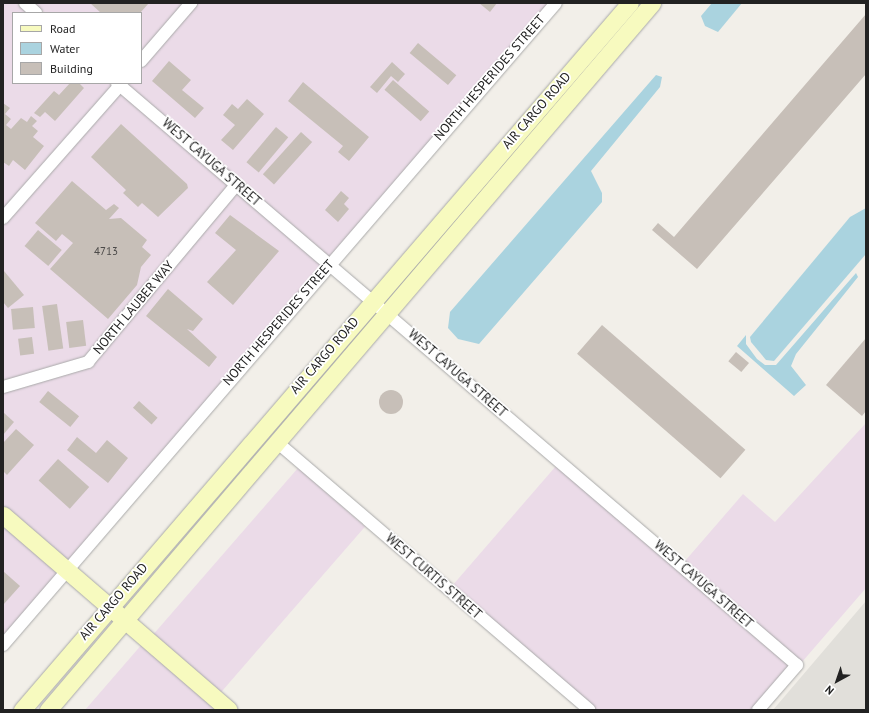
<!DOCTYPE html>
<html>
<head>
<meta charset="utf-8">
<style>
	body { margin:0 }
	#map { position:relative; width:869px; height:713px; overflow:hidden; background:#f2efe9; font-family:"PT Sans",sans-serif }
	div>[style] { position:absolute }
	[style*='--x'] { left:calc(var(--x)*1px); top:calc(var(--y)*1px); width:calc(var(--w)*1px); rotate:calc(var(--a)*1deg) }
	.industrial>* { inset:0; background:#ebdbe8; transform-origin:0 0 }
	.airport>* { inset:0; background:#e1dfda }
	.water>* { inset:0; background:#aad3df }
	.building>* { inset:0; background:#c7bfb8; transform-origin:0 0 }
	.round { border-radius:50% }
	.roads { filter:drop-shadow(0 0 1px #a9a9a9) drop-shadow(0 0 1px #a9a9a9) }
	.street>* { height:12px; margin:-6px; padding:0 6px; transform-origin:6px; border-radius:6px; background:#fff }
	.secondary>* { height:17px; margin:-8.5px; padding:0 8.5px; transform-origin:8.5px; border-radius:8.5px; background:#f7fabf }
	span { translate:-50% -50%; white-space:nowrap; text-align:center; line-height:1.15; -webkit-text-stroke:3.5px #fff; paint-order:stroke }
	.number-label { font-size:11px; color:#4b4948 }
	.number-label span { -webkit-text-stroke-width:0 }
	.street-label { font-size:13px; color:#222 }
	.frame { position:absolute; inset:0; border:4px solid #222; pointer-events:none }
	.legend { position:absolute; left:12px; top:12px; width:130px; height:72px; box-sizing:border-box; background:#fff; border:1px solid #a7a7a7; margin:0; padding:5px 7px; list-style:none; font-size:12px; color:#222 }
	.legend li { display:flex; align-items:center; gap:8px; height:20px }
	.legend b { width:20px; border:1px solid #a7a7a7 }
	.north { position:absolute; left:817px; top:661px; width:40px; height:40px; -webkit-text-stroke:3px #fff; paint-order:stroke; rotate:220deg; font-size:11px; font-weight:700; line-height:16px; text-align:center; color:#222 }
	.north::after { content:''; display:block; margin:auto; width:14px; height:18px; background:#222; clip-path:polygon(50% 0,100% 100%,50% 72%,0 100%) }
</style>
</head>
<body>
<div id="map">
	<div class="industrial">
		<div style="clip-path:polygon(3px 3px,16px 3px,28px 13px,13px 13px,13px 83px,109px 83px,112px 86px,3px 211px)"></div>
		<div style="clip-path:polygon(33px 3px,185px 3px,141px 53px,141px 13px,45px 13px)"></div>
		<div style="clip-path:polygon(198px 3px,549px 3px,329px 257px,127px 84px,141px 83px,141px 68px)"></div>
		<div style="clip-path:polygon(120px 93px,229px 186px,85px 358px,3px 382px,3px 226px)"></div>
		<div style="clip-path:polygon(236px 193px,322px 265px,67px 563px,3px 508px,3px 393px,89px 368px)"></div>
		<div style="clip-path:polygon(866px 423px,866px 588px,802px 662px,685px 561px,743px 494px,775px 522px)"></div>
		<div style="clip-path:polygon(556px 466px,789px 666px,751px 710px,597px 710px,452px 586px)"></div>
		<div style="left:298px;top:468px;width:89px;height:222px;rotate:41deg"></div>
		<div style="clip-path:polygon(3px 523px,60px 572px,3px 637px)"></div>
		<div style="clip-path:polygon(143px 643px,220px 710px,85px 710px)"></div>
	</div>
	<div class="airport">
		<div style="clip-path:polygon(866px 601px,866px 710px,773px 710px,790px 690px)"></div>
	</div>
	<div class="water">
		<div style="clip-path:polygon(712px 3px,742px 3px,718px 32px,705px 26px,701px 16px)"></div>
		<div style="clip-path:polygon(656px 75px,662px 77px,660px 87px,591px 171px,602px 193px,602px 202px,479px 344px,458px 339px,448px 328px,450px 312px)"></div>
		<div style="clip-path:polygon(866px 208px,866px 254px,774px 361px,766px 360px,751px 342px,750px 337px,850px 217px)"></div>
		<div style="clip-path:polygon(856px 273px,858px 277px,796px 354px,791px 366px,806px 385px,794px 396px,737px 346px,746px 335px,746px 344px,757px 359px,765px 365px,776px 365px)"></div>
	</div>
	<div class="building">
		<div style="clip-path:polygon(90px 3px,149px 3px,140px 13px,101px 13px)"></div>
		<div style="clip-path:polygon(479px 3px,497px 3px,490px 12px)"></div>
		<div style="clip-path:polygon(866px 14px,866px 74px,697px 269px,652px 230px,658px 223px,674px 237px)"></div>
		<div style="left:418px;top:43px;width:50px;height:13px;rotate:40deg"></div>
		<div style="clip-path:polygon(169px 61px,191px 80px,182px 90px,204px 108px,195px 118px,152px 81px)"></div>
		<div style="clip-path:polygon(392px 62px,405px 74px,398px 82px,391px 76px,377px 93px,370px 87px)"></div>
		<div style="left:393px;top:80px;width:48px;height:13px;rotate:41deg"></div>
		<div style="clip-path:polygon(303px 82px,369px 137px,349px 161px,338px 152px,343px 146px,288px 101px)"></div>
		<div style="clip-path:polygon(70px 83px,79px 83px,84px 88px,55px 121px,45px 112px,40px 117px,34px 113px,54px 91px,59px 95px)"></div>
		<div style="clip-path:polygon(247px 99px,264px 114px,233px 150px,221px 140px,235px 125px,223px 115px,232px 104px,238px 109px)"></div>
		<div style="clip-path:polygon(3px 103px,10px 108px,5px 114px,11px 119px,6px 125px,11px 129px,21px 118px,27px 122px,31px 116px,37px 121px,32px 126px,38px 131px,33px 137px,44px 146px,25px 170px,13px 160px,9px 166px,3px 162px)"></div>
		<div style="clip-path:polygon(121px 124px,187px 184px,188px 188px,158px 217px,142px 203px,138px 207px,123px 193px,126px 190px,91px 157px)"></div>
		<div style="left:276px;top:127px;width:16px;height:46px;rotate:40deg"></div>
		<div style="left:301px;top:132px;width:15px;height:57px;rotate:42deg"></div>
		<div style="clip-path:polygon(72px 181px,106px 210px,114px 204px,119px 208px,109px 219px,121px 218px,147px 240px,142px 247px,151px 255px,141px 267px,137px 285px,108px 319px,50px 269px,73px 243px,62px 234px,56px 241px,35px 223px)"></div>
		<div style="clip-path:polygon(341px 191px,349px 198px,344px 204px,349px 209px,338px 222px,325px 210px)"></div>
		<div style="clip-path:polygon(230px 215px,279px 251px,233px 305px,207px 282px,236px 250px,215px 233px)"></div>
		<div style="left:38px;top:230px;width:31px;height:21px;rotate:40deg"></div>
		<div style="clip-path:polygon(4px 271px,24px 295px,8px 308px,3px 302px)"></div>
		<div style="clip-path:polygon(168px 289px,203px 319px,193px 331px,187px 329px,217px 357px,209px 367px,146px 316px)"></div>
		<div style="left:57px;top:304px;width:45px;height:15px;rotate:82deg"></div>
		<div style="left:33px;top:307px;width:21px;height:22px;rotate:85deg"></div>
		<div style="left:83px;top:320px;width:26px;height:17px;rotate:83deg"></div>
		<div style="left:602px;top:325px;width:190px;height:38px;rotate:41deg"></div>
		<div style="left:32px;top:337px;width:17px;height:14px;rotate:83deg"></div>
		<div style="clip-path:polygon(866px 338px,866px 411px,862px 416px,826px 385px)"></div>
		<div style="left:736px;top:352px;width:17px;height:12px;rotate:40deg"></div>
		<div class="round" style="left:379px;top:390px;width:24px;height:24px"></div>
		<div style="left:48px;top:391px;width:40px;height:14px;rotate:39deg"></div>
		<div style="left:139px;top:401px;width:25px;height:9px;rotate:42deg"></div>
		<div style="clip-path:polygon(3px 412px,14px 422px,3px 435px)"></div>
		<div style="clip-path:polygon(16px 429px,34px 445px,7px 475px,3px 471px,3px 443px)"></div>
		<div style="clip-path:polygon(77px 437px,96px 453px,107px 440px,128px 458px,108px 483px,67px 450px)"></div>
		<div style="left:58px;top:459px;width:42px;height:29px;rotate:42deg"></div>
		<div style="clip-path:polygon(3px 571px,20px 586px,3px 605px)"></div>
	</div>
	<div class="roads">
		<div class="street">
			<div style="--x:25;--y:3;--w:15;--a:42"></div>
			<div style="--x:141;--y:61;--w:77;--a:-49.2"></div>
			<div style="--x:117;--y:83;--w:895;--a:40.56"></div>
			<div style="--x:797;--y:665;--w:60;--a:130.9"></div>
			<div style="--x:3;--y:218;--w:180;--a:-48.6"></div>
			<div style="--x:3;--y:387;--w:89;--a:-16.4"></div>
			<div style="--x:88;--y:362;--w:231;--a:-50.1"></div>
			<div style="--x:278;--y:443;--w:410;--a:40.6"></div>
			<div style="--x:3;--y:645;--w:847;--a:-49.26"></div>
		</div>
		<div class="secondary">
			<div style="--x:3;--y:515;--w:298;--a:40.8"></div>
			<div style="--x:22;--y:710;--w:932;--a:-49.31"></div>
			<div style="--x:48;--y:710;--w:930;--a:-49.49"></div>
		</div>
	</div>
	<div class="number-label">
		<span style="left:106px;top:251px">4713</span>
	</div>
	<div class="street-label">
		<span style="left:490px;top:78px;rotate:-49deg">NORTH HESPERIDES STREET</span>
		<span style="left:537px;top:111px;rotate:-49deg">AIR CARGO ROAD</span>
		<span style="left:211px;top:163px;rotate:41deg">WEST CAYUGA STREET</span>
		<span style="left:134px;top:308px;rotate:-50deg">NORTH LAUBER WAY</span>
		<span style="left:279px;top:323px;rotate:-49deg">NORTH HESPERIDES STREET</span>
		<span style="left:325px;top:356px;rotate:-49deg">AIR CARGO ROAD</span>
		<span style="left:457px;top:374px;rotate:41deg">WEST CAYUGA STREET</span>
		<span style="left:433px;top:577px;rotate:41deg">WEST CURTIS STREET</span>
		<span style="left:703px;top:585px;rotate:41deg">WEST CAYUGA STREET</span>
		<span style="left:114px;top:602px;rotate:-49deg">AIR CARGO ROAD</span>
	</div>
	<div class="frame"></div>
	<ul class="legend">
	<li><b style="height:5px;background:#f7fabf"></b>Road</li>
	<li><b style="height:11px;background:#aad3df"></b>Water</li>
	<li><b style="height:11px;background:#c7bfb8"></b>Building</li>
	</ul>
	<div class="north">N</div>
</div>
</body>
</html>
